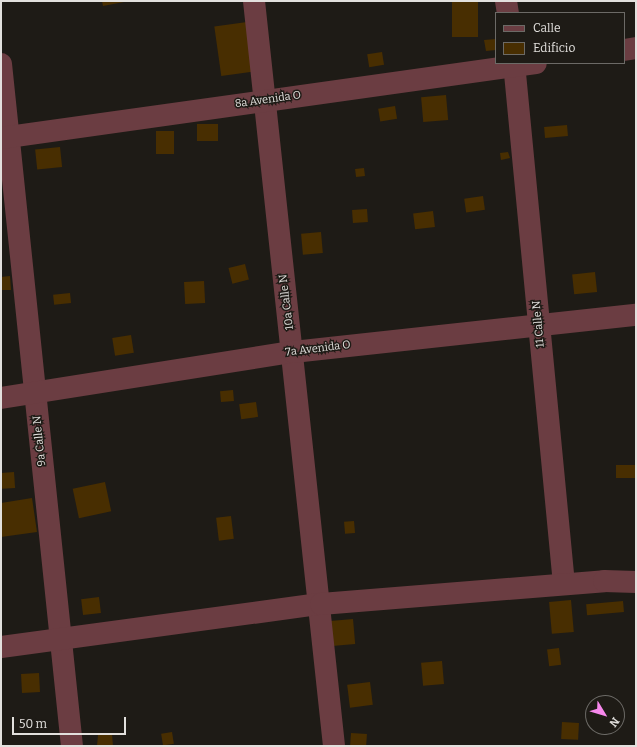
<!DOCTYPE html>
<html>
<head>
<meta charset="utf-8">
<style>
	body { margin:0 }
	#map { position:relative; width:637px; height:747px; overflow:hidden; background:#1e1b16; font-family:Bitter,serif }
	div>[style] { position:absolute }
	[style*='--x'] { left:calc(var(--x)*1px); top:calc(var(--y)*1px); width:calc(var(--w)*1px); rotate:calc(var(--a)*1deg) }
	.building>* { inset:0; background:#482e01; transform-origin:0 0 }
	.minor>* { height:22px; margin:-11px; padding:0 11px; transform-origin:11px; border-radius:11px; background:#6b3d42 }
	span { translate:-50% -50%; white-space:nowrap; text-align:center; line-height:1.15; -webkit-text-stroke:3px #1e1b16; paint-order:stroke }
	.street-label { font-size:11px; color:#e2e0dd }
	.frame { position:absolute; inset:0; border:2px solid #e2e0dd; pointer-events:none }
	.legend { position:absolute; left:495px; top:12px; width:130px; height:52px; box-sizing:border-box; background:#1e1b16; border:1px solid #6c6a66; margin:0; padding:5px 7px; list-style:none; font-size:12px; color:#e2e0dd }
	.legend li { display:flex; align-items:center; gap:8px; height:20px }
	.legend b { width:20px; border:1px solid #6c6a66 }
	.north { position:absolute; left:585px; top:695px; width:40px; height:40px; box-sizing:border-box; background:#1e1b16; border:1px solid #6c6a66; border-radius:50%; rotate:128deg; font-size:11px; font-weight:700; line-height:16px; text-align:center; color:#e2e0dd }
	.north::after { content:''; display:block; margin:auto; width:14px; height:18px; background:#f788ec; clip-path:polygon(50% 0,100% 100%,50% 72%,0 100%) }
	.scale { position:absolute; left:12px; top:717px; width:114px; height:18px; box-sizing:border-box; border:2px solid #e2e0dd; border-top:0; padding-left:5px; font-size:12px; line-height:14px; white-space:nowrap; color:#e2e0dd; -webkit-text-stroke:3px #1e1b16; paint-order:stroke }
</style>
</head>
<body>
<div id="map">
	<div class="building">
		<div style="clip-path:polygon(102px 1px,124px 1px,124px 2px,103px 6px)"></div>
		<div style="left:452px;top:1px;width:26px;height:36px"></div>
		<div style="left:247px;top:22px;width:50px;height:33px;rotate:82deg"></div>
		<div style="clip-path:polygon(496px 39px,496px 50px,486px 51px,484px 40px)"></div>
		<div style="left:382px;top:52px;width:13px;height:15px;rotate:81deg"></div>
		<div style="left:446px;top:95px;width:25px;height:25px;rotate:85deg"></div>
		<div style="left:395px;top:106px;width:13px;height:17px;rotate:81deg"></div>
		<div style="left:218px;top:124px;width:17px;height:21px;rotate:90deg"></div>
		<div style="left:567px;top:125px;width:11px;height:23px;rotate:85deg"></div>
		<div style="left:156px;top:131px;width:18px;height:23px"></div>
		<div style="left:60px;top:147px;width:20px;height:25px;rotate:84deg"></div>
		<div style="clip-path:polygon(508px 152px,510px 158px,501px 160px,500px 153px)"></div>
		<div style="left:364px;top:168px;width:8px;height:9px;rotate:83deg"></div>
		<div style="left:483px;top:196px;width:14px;height:19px;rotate:82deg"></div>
		<div style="left:367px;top:209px;width:13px;height:15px;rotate:86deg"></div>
		<div style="left:433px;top:211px;width:16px;height:20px;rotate:83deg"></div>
		<div style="left:321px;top:232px;width:21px;height:20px;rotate:85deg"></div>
		<div style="left:245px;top:264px;width:16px;height:17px;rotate:76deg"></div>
		<div style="left:595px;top:272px;width:20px;height:23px;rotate:84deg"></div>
		<div style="clip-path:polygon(10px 276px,11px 290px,1px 290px,1px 277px)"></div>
		<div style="left:204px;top:281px;width:22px;height:20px;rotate:87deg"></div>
		<div style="left:70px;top:293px;width:10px;height:17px;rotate:84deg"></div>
		<div style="left:131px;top:335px;width:18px;height:19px;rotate:81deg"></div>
		<div style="left:233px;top:390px;width:11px;height:13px;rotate:85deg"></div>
		<div style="left:256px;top:402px;width:15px;height:17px;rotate:82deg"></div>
		<div style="left:636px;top:465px;width:13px;height:20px;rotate:90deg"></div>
		<div style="left:14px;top:472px;width:16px;height:13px;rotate:86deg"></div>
		<div style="left:105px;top:482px;width:30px;height:33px;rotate:78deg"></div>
		<div style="clip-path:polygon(32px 498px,37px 532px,1px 537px,1px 503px)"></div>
		<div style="left:231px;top:516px;width:23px;height:15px;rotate:83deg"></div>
		<div style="left:354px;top:521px;width:12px;height:10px;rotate:85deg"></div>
		<div style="left:99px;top:597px;width:16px;height:18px;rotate:83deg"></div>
		<div style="left:571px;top:600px;width:32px;height:22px;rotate:85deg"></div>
		<div style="left:623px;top:601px;width:11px;height:37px;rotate:85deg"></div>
		<div style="left:353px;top:619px;width:25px;height:23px;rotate:85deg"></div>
		<div style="left:559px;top:648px;width:17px;height:12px;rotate:83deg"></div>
		<div style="left:442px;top:661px;width:23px;height:21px;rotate:85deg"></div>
		<div style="left:39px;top:673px;width:19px;height:18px;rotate:87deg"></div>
		<div style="left:370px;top:682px;width:23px;height:23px;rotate:83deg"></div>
		<div style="left:562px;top:722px;width:17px;height:17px;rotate:3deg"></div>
		<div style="left:172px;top:732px;width:12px;height:11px;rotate:81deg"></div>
		<div style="left:351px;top:733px;width:16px;height:13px;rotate:4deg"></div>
		<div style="clip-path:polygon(112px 734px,113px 746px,97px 746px,98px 735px)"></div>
	</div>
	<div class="minor">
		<div style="--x:254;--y:1;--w:749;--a:83.87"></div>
		<div style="--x:506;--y:1;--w:12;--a:81"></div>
		<div style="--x:624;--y:50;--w:12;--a:-9"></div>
		<div style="--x:514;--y:63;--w:523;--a:84.52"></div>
		<div style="--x:1;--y:64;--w:686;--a:84.06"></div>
		<div style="--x:1;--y:138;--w:540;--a:-7.98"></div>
		<div style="--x:1;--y:398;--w:296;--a:-9"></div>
		<div style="--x:293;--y:352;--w:345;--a:-6.2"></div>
		<div style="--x:1;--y:647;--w:323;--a:-7.7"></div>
		<div style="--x:321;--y:604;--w:284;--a:-4.6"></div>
		<div style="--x:604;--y:581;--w:32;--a:2"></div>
	</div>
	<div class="street-label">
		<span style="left:268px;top:100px;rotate:-8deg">8a Avenida O</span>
		<span style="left:287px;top:302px;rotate:-97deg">10a Calle N</span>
		<span style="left:539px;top:324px;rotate:-95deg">11 Calle N</span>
		<span style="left:318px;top:349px;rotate:-7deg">7a Avenida O</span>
		<span style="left:40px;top:441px;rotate:-96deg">9a Calle N</span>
	</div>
	<div class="frame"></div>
	<ul class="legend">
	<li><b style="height:5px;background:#6b3d42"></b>Calle</li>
	<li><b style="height:11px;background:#482e01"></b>Edificio</li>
	</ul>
	<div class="north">N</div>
	<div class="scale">50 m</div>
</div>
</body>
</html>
